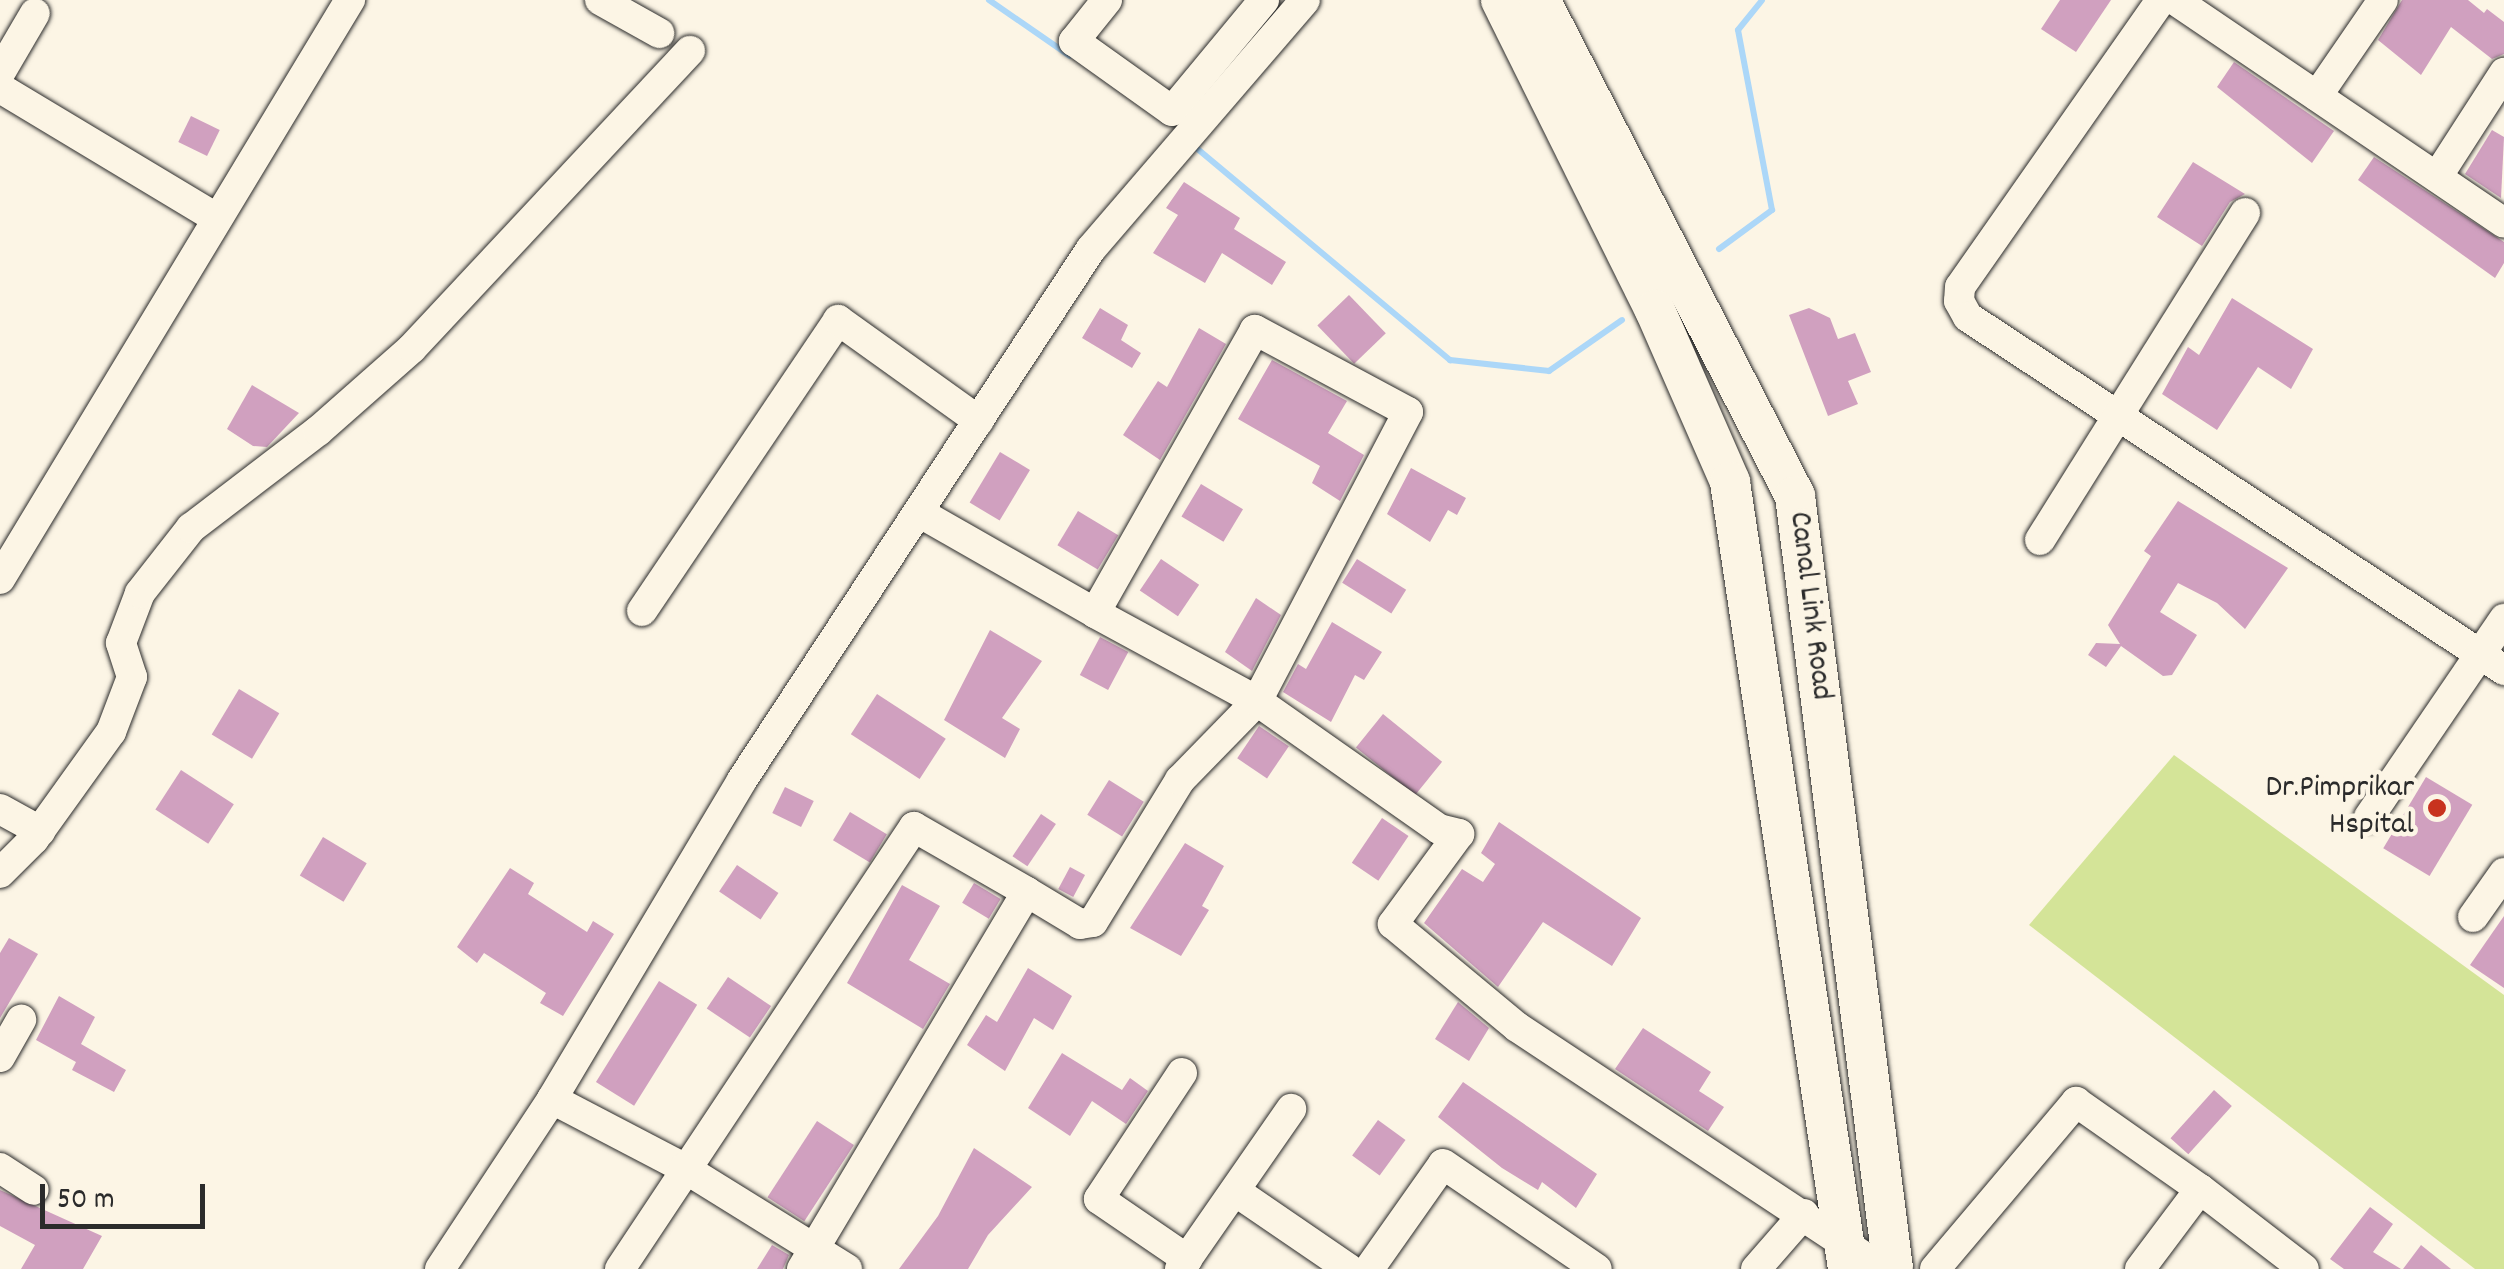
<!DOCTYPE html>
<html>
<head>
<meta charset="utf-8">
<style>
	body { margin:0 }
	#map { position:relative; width:2504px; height:1269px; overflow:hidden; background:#fcf5e5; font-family:Dekko,sans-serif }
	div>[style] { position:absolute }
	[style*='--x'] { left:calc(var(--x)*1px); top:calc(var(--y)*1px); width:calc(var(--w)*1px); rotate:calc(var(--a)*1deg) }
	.green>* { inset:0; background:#d4e498 }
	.stream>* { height:6px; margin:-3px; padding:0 3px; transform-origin:3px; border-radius:3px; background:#acd7f8 }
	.building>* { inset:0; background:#d0a0bf; transform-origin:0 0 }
	.roads { filter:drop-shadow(0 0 2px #2b2b2b) drop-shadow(0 0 2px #2b2b2b) }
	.minor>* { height:30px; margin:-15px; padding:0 15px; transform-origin:15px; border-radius:15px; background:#fcf5e5 }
	.major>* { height:40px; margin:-20px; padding:0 20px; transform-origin:20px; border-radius:20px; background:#fcf5e5 }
	.dots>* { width:28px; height:28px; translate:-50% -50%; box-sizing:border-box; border:5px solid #fcf5e5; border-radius:50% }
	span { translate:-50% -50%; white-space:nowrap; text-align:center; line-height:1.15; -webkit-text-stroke:9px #fcf5e5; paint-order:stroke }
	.street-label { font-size:32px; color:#2b2b2b }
	.poi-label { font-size:32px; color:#2b2b2b }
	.right { translate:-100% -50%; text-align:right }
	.scale { position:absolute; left:40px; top:1184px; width:165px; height:45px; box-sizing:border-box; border:5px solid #2b2b2b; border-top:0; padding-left:12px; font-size:30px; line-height:35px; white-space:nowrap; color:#2b2b2b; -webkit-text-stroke:8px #fcf5e5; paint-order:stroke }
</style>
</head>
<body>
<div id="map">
	<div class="green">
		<div style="clip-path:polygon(2174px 755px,2504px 995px,2504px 1269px,2475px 1269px,2029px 925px)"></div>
	</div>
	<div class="stream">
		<div style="--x:989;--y:0;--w:98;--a:34.7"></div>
		<div style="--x:1194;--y:146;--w:334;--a:39.9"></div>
		<div style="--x:1450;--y:360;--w:100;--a:6.3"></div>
		<div style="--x:1549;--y:371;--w:89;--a:-34.9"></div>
		<div style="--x:1719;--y:249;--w:66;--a:-36.3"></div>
		<div style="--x:1772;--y:210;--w:183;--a:-100.7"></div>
		<div style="--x:1738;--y:30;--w:38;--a:-51"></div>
	</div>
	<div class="building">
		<div style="clip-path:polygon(2060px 0,2111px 0,2076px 52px,2041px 29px)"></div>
		<div style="clip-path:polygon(2402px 0,2468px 0,2484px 13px,2487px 9px,2504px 22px,2504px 54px,2492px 59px,2451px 27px,2421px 75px,2378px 40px)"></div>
		<div style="clip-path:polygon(2234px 62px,2334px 131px,2312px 163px,2217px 87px)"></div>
		<div style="left:191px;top:116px;width:32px;height:29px;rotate:26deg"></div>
		<div style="clip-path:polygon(2492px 130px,2504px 137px,2501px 198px,2465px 174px)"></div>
		<div style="clip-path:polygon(2374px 157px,2504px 242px,2504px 263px,2495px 278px,2358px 180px)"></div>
		<div style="clip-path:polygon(2193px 162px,2245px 194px,2230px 202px,2202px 246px,2157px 217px)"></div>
		<div style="clip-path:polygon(1184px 182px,1240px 218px,1234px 229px,1286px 262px,1272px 285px,1222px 253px,1205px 283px,1153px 253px,1178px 215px,1166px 208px)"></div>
		<div style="left:1349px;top:295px;width:53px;height:44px;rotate:46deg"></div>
		<div style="clip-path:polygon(2232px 298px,2313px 349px,2291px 389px,2258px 367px,2217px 430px,2162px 394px,2188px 347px,2199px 355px)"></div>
		<div style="clip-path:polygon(1100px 308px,1128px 325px,1121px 340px,1141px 353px,1132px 368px,1082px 338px)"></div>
		<div style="clip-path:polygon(1809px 308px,1830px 318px,1838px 339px,1855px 333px,1871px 372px,1848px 381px,1858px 404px,1828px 416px,1789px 315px)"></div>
		<div style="clip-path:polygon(1199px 328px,1226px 344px,1160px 460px,1123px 435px,1158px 381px,1167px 387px)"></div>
		<div style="clip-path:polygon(1272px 360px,1347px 401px,1328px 433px,1364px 455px,1340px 501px,1312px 483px,1320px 466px,1238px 419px)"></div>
		<div style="clip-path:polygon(252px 385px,299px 413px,267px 447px,253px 446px,227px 429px)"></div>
		<div style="left:1000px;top:452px;width:35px;height:59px;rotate:31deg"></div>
		<div style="clip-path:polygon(1411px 468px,1466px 498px,1457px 515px,1448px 510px,1430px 542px,1387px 514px)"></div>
		<div style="left:1201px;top:484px;width:49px;height:38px;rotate:31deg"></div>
		<div style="clip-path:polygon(2178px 501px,2288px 568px,2245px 629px,2217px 603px,2178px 583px,2160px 612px,2197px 635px,2172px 675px,2163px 676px,2121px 646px,2106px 667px,2088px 655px,2096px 643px,2120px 644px,2108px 625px,2151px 556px,2144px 551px)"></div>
		<div style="left:1078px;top:511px;width:47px;height:40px;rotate:31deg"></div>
		<div style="left:1161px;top:559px;width:46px;height:38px;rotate:34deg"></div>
		<div style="left:1357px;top:559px;width:58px;height:28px;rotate:32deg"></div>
		<div style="clip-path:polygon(1256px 598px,1281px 615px,1252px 671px,1225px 652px)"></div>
		<div style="clip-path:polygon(1332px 622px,1382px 652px,1364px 680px,1355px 675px,1331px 722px,1283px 692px,1298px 664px,1306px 669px)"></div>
		<div style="clip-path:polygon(990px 630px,1042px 661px,1002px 718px,1020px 729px,1005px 758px,944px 720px)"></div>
		<div style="left:1100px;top:637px;width:32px;height:43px;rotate:28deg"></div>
		<div style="left:239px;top:689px;width:47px;height:53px;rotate:31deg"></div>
		<div style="left:877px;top:694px;width:82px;height:48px;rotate:33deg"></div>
		<div style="left:1383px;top:714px;width:76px;height:43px;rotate:39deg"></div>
		<div style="left:1259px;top:726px;width:36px;height:39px;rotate:34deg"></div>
		<div style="left:181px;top:770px;width:63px;height:47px;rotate:33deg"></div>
		<div style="left:2426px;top:777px;width:54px;height:83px;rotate:31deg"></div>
		<div style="left:1109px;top:780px;width:41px;height:41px;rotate:32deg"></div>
		<div style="left:785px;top:787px;width:32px;height:29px;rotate:26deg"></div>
		<div style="left:850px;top:812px;width:43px;height:33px;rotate:31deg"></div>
		<div style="left:1041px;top:814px;width:18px;height:51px;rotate:34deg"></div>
		<div style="left:1382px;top:818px;width:32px;height:54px;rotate:34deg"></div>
		<div style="clip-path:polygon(1499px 822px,1641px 918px,1612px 966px,1543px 922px,1498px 987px,1424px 923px,1462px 869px,1483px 882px,1495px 864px,1481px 853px)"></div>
		<div style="left:323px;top:837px;width:51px;height:45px;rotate:31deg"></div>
		<div style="clip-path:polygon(1185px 843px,1224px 866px,1202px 906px,1209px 910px,1181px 956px,1130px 928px)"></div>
		<div style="left:737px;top:865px;width:50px;height:32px;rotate:34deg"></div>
		<div style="left:1070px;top:867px;width:17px;height:25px;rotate:28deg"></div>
		<div style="clip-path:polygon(510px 868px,534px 883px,528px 894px,587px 932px,593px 921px,614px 934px,563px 1016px,540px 1003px,546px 993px,484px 953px,477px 963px,457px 947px)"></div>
		<div style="left:974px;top:883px;width:31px;height:23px;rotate:31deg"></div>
		<div style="clip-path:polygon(902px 885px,940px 906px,909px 960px,950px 984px,923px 1029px,847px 983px)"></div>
		<div style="clip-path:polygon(2504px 916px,2504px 988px,2470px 965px)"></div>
		<div style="clip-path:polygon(9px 938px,38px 954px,0 1018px,0 953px)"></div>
		<div style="clip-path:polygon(1028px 968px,1072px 996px,1053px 1030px,1034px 1018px,1005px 1071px,967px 1045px,986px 1015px,997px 1022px)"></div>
		<div style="left:728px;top:977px;width:52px;height:38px;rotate:34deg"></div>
		<div style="left:659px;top:981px;width:45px;height:119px;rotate:32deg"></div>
		<div style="clip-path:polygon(59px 996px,95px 1017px,81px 1044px,126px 1070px,114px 1092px,72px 1070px,76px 1062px,36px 1040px)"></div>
		<div style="clip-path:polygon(1458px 1002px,1489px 1028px,1469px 1061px,1435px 1039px)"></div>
		<div style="clip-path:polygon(1643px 1028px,1711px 1072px,1699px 1091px,1724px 1107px,1708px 1131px,1615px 1069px)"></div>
		<div style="clip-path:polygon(1062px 1053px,1122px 1090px,1130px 1078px,1148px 1091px,1126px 1124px,1092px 1101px,1070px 1136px,1028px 1108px)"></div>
		<div style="clip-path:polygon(1463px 1082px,1597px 1174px,1576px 1208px,1542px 1182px,1538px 1190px,1502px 1168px,1438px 1117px)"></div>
		<div style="left:2214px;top:1090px;width:24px;height:65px;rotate:42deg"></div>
		<div style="left:1378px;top:1120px;width:34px;height:44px;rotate:36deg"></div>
		<div style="left:817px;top:1121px;width:44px;height:91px;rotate:33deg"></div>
		<div style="clip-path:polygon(974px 1148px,1032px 1187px,988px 1235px,968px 1269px,899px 1269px,938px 1216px)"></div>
		<div style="clip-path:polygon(0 1190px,102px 1236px,83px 1269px,21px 1269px,35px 1245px,0 1226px)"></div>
		<div style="clip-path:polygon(2370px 1207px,2393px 1224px,2373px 1252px,2401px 1269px,2344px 1269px,2330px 1259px)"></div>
		<div style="clip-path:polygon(772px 1245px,789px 1255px,783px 1269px,757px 1269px)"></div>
		<div style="clip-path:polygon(2421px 1245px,2451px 1269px,2403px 1269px)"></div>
	</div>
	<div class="roads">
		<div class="minor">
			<div style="--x:600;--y:0;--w:68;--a:29.2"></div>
			<div style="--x:1107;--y:0;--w:53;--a:128.8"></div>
			<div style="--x:1074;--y:41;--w:120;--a:35.5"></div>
			<div style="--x:1172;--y:111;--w:144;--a:-50.3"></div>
			<div style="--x:2161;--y:0;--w:350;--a:125"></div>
			<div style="--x:1960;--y:287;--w:14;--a:94"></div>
			<div style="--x:1959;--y:301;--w:18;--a:61"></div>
			<div style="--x:1968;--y:317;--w:642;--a:33.37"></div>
			<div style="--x:2175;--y:0;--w:397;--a:34.1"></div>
			<div style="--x:0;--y:73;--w:69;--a:-59.7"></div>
			<div style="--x:0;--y:88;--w:252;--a:31"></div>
			<div style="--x:2317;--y:96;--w:116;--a:-55.5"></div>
			<div style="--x:2437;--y:177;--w:124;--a:-57.2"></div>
			<div style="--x:920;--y:513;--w:202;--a:29.7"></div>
			<div style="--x:2040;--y:540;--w:386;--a:-57.9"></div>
			<div style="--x:0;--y:579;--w:677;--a:-58.85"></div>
			<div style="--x:642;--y:611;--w:351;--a:-56"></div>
			<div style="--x:838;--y:320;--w:173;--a:35.6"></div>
			<div style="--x:0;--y:809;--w:46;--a:28.8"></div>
			<div style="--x:2369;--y:817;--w:240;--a:-55.7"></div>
			<div style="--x:0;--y:873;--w:48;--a:-45"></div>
			<div style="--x:34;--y:839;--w:132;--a:-54.3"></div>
			<div style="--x:111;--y:732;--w:59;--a:-69.1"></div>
			<div style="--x:132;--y:677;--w:36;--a:-108"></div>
			<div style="--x:121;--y:643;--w:53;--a:-69.2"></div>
			<div style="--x:140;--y:593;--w:83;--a:-51.9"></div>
			<div style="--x:191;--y:528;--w:160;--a:-37.4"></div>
			<div style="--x:318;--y:431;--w:125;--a:-41.4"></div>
			<div style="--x:412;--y:348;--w:407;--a:-46.9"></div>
			<div style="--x:2473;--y:917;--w:54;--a:-54.8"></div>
			<div style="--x:0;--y:1057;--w:43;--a:-60.4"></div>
			<div style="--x:1182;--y:1073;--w:151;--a:123.4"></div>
			<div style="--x:1099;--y:1199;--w:107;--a:34.3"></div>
			<div style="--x:552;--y:1099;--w:149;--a:27.6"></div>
			<div style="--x:684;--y:1168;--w:192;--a:31.8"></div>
			<div style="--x:0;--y:1168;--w:40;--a:32.9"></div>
			<div style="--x:1235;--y:1191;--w:138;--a:34.4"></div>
			<div style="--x:440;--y:1269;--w:204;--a:-56.6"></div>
			<div style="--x:552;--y:1099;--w:371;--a:-59.2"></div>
			<div style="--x:742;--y:780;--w:635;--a:-56.69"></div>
			<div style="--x:1091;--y:249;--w:328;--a:-49.3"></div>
			<div style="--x:620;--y:1269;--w:531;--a:-56.37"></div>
			<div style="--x:914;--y:827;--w:130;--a:29.9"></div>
			<div style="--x:802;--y:1269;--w:439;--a:-59.2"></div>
			<div style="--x:1027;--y:892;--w:62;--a:31.1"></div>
			<div style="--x:1080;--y:924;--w:13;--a:-9"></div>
			<div style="--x:1093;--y:922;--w:167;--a:-58.5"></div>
			<div style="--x:1180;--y:780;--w:110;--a:-45.7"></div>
			<div style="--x:1257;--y:701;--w:326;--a:-62.4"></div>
			<div style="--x:1408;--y:412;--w:174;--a:-151.8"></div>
			<div style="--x:1255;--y:330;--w:325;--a:119.5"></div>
			<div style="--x:1095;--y:613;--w:184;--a:28.5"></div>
			<div style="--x:1257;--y:701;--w:223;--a:35.1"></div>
			<div style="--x:1439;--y:829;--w:21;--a:14"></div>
			<div style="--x:1459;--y:834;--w:112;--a:126.3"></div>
			<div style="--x:1393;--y:924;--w:161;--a:39.7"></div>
			<div style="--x:1517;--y:1027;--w:439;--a:33.5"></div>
			<div style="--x:1180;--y:1269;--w:195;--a:-55.2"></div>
			<div style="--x:1369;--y:1269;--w:128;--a:-54.8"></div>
			<div style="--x:1443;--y:1164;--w:186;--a:34.3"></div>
			<div style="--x:1756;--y:1269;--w:73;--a:-48.9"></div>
			<div style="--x:1935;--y:1269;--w:219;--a:-49.8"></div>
			<div style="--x:2076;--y:1102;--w:151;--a:35.1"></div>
			<div style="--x:2140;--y:1269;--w:100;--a:-53.1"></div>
			<div style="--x:2200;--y:1189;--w:131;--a:37.6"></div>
		</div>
		<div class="major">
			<div style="--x:1501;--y:0;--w:346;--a:63.6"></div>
			<div style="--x:1655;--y:310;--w:188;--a:66.4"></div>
			<div style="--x:1730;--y:482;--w:796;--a:81.47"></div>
			<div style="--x:1540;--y:0;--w:558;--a:62.79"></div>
			<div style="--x:1795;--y:496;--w:779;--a:82.77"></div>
		</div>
	</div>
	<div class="dots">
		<div style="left:2437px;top:808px;background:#c8321e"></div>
	</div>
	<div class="street-label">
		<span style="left:1809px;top:606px;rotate:83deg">Canal Link Road</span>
	</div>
	<div class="poi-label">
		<span class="right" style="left:2414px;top:808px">Dr.Pimprikar<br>Hspital</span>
	</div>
	<div class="scale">50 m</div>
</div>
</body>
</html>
